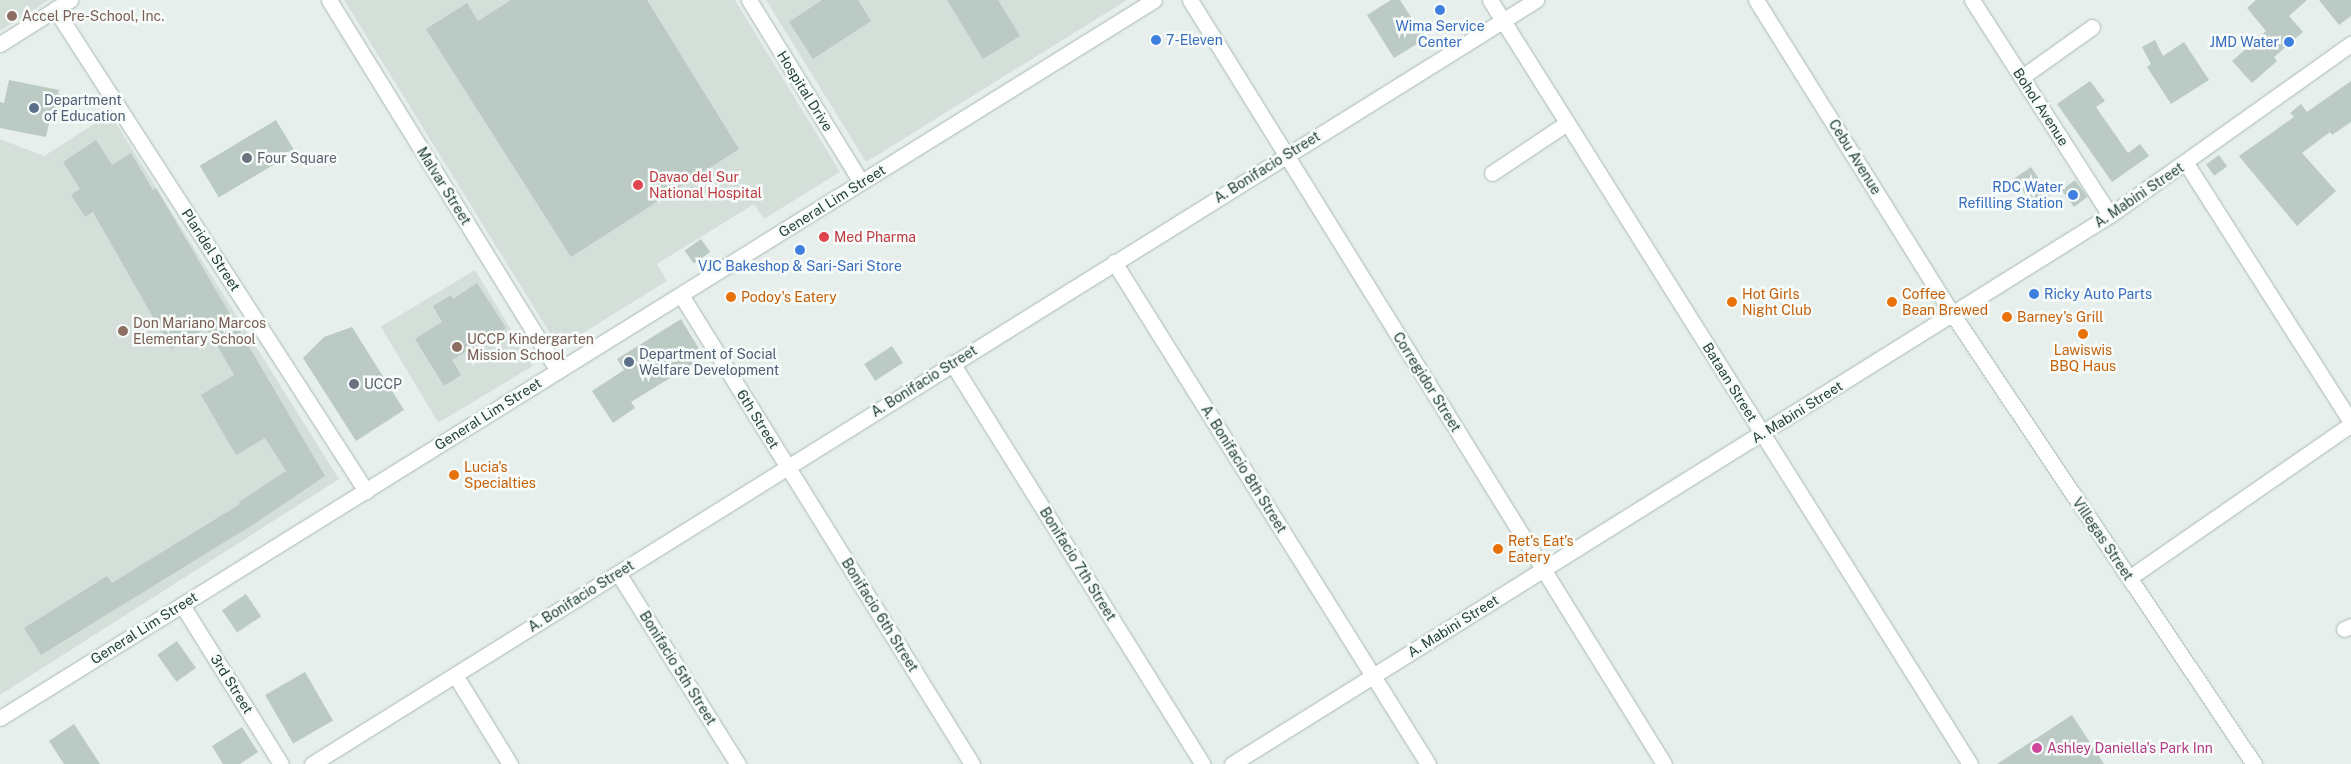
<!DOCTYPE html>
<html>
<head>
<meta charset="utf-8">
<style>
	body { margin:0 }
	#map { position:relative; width:2351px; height:764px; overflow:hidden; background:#e6efeb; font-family:"Public Sans",sans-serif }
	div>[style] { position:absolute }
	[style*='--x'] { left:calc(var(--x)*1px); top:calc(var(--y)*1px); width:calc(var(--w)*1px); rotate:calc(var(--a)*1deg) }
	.built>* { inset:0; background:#d4dfda; transform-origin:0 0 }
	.building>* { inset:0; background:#bbcac4; transform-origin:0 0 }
	.roads { filter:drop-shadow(0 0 1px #a8b8b2) drop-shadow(0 0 1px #a8b8b2) }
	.minor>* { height:15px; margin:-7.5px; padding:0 7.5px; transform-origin:7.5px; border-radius:7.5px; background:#fff }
	.tertiary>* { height:15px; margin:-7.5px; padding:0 7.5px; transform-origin:7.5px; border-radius:7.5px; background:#fff }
	.dots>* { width:14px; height:14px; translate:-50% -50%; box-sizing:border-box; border:2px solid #f7fbf9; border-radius:50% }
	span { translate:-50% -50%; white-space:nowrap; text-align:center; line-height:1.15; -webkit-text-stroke:5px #f7fbf9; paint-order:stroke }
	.education-label { font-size:14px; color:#785e54 }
	.left { translate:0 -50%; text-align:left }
	.shop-label { font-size:14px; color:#366cbe }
	.right { translate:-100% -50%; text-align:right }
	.street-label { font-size:14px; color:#24423a }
	.service-label { font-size:14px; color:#4e5e75 }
	.worship-label { font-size:14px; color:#5b616d }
	.health-label { font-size:14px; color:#be3a42 }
	.food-label { font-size:14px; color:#c56008 }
	.hotel-label { font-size:14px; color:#b23c85 }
</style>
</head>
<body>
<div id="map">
	<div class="built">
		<div style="clip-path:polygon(0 0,49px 0,0 31px)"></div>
		<div style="clip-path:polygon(344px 0,735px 0,840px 172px,764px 219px,754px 204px,657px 264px,667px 281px,559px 348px)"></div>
		<div style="clip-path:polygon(766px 0,1127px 0,866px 162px)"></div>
		<div style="clip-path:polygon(110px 114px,339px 479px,0 695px,0 139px,44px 156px)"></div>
		<div style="left:475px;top:270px;width:112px;height:110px;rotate:59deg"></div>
	</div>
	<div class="building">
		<div style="clip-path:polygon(511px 0,647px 0,739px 149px,571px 257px,426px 29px,467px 3px,478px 21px)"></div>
		<div style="clip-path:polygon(822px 0,858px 0,871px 21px,813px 59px,789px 22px)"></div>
		<div style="clip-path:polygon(947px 0,998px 0,1020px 36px,983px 59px)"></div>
		<div style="clip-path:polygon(1391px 0,1400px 0,1425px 39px,1394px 58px,1367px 15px)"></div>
		<div style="clip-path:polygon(2256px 0,2307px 0,2289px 16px,2303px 32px,2274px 57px,2277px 61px,2252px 83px,2232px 61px,2266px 31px,2247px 8px)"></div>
		<div style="clip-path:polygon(2319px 0,2351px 0,2351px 16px,2339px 25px)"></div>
		<div style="clip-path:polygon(2155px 40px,2163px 56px,2184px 42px,2209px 80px,2171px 104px,2147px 67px,2151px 64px,2142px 47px)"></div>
		<div style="clip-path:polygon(9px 80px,59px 90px,58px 94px,71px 96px,67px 117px,51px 114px,46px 137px,0 128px,0 102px,4px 103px)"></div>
		<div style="clip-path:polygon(2090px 81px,2105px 101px,2096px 107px,2128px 153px,2140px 144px,2149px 156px,2112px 182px,2057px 104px)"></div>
		<div style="clip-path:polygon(2351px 81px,2351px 122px,2332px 135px,2330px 132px,2302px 153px,2336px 191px,2297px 226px,2239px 156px,2294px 117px,2290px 113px,2301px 104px,2307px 112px)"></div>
		<div style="left:276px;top:120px;width:37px;height:89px;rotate:59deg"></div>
		<div style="clip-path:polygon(96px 140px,112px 165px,131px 153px,153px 190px,156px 188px,325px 476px,254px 524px,41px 655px,24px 628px,107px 576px,112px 583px,240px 504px,239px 502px,286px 471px,265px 438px,236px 455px,201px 395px,234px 375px,207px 328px,171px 349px,93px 212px,85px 217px,71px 195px,80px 189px,63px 162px)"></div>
		<div style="left:2219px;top:155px;width:14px;height:16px;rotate:54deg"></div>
		<div style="left:2031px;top:167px;width:34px;height:20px;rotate:56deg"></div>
		<div style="left:2075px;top:180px;width:21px;height:17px;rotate:53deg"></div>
		<div style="left:701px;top:239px;width:16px;height:20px;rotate:55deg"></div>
		<div style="clip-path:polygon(477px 283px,506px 328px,452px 360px,461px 375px,444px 386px,415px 339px,442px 322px,433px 306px,451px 295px,453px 299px)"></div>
		<div style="clip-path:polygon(681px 319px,704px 357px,631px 402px,635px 408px,613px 423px,592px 391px,624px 370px,617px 359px)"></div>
		<div style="clip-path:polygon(352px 327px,404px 410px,356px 441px,303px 358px,324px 337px)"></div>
		<div style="left:892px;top:346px;width:20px;height:33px;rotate:57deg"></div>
		<div style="left:246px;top:594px;width:27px;height:29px;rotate:56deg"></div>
		<div style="left:177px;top:641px;width:33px;height:24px;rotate:55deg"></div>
		<div style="left:305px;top:672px;width:56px;height:46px;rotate:60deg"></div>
		<div style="clip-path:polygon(2072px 715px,2104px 764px,1997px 764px)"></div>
		<div style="clip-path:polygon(74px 724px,100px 764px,64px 764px,49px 741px)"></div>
		<div style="clip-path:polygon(242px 727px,258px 752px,240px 764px,223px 764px,212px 746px)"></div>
	</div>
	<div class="roads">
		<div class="minor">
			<div style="--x:329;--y:0;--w:436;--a:58.3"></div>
			<div style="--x:749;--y:0;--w:214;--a:58.4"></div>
			<div style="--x:1190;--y:0;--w:899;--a:58.18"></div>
			<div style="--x:1756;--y:0;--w:372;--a:58"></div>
			<div style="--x:1953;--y:315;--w:541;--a:56.16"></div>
			<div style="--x:1972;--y:0;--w:255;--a:57.3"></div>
			<div style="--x:55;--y:9;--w:574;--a:57.17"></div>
			<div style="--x:2022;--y:77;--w:86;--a:-35.5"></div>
			<div style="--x:2186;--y:163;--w:307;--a:57.5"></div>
			<div style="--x:1492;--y:173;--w:90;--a:-33.7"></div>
			<div style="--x:1114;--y:262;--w:592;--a:57.97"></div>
			<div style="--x:681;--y:295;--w:552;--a:58.18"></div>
			<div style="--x:952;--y:363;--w:473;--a:58"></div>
			<div style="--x:618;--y:573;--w:226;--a:57.9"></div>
			<div style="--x:2129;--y:578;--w:270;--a:-34.7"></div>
			<div style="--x:182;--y:605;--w:187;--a:58.1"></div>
			<div style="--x:2344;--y:629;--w:8;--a:-23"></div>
			<div style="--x:455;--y:675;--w:105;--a:58.3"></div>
			<div style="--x:312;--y:764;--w:1443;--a:-31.97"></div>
		</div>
		<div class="tertiary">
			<div style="--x:1490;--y:0;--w:902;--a:57.86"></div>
			<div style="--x:0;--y:44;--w:83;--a:-32.2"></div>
			<div style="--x:0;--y:718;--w:1359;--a:-31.89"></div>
			<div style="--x:1232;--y:764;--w:1036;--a:-32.02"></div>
			<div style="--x:2110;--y:215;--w:296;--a:-35.4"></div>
		</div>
	</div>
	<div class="dots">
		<div style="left:1440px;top:10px;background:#3f7fe0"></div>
		<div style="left:12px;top:16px;background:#8d6e63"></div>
		<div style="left:1156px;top:40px;background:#3f7fe0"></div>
		<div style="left:2289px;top:42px;background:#3f7fe0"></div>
		<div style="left:34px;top:108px;background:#5c6f8a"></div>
		<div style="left:247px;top:158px;background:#6b7280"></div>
		<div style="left:638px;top:185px;background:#e0444e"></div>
		<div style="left:2073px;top:195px;background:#3f7fe0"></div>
		<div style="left:824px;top:237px;background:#e0444e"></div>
		<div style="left:800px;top:250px;background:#3f7fe0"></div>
		<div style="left:2034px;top:294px;background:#3f7fe0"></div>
		<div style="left:731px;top:297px;background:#e8710a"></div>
		<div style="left:1732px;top:302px;background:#e8710a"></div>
		<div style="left:1892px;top:302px;background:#e8710a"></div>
		<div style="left:2007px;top:317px;background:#e8710a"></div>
		<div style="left:123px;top:331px;background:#8d6e63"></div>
		<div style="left:2083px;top:334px;background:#e8710a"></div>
		<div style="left:457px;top:347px;background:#8d6e63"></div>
		<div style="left:629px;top:362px;background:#5c6f8a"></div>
		<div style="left:354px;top:384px;background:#6b7280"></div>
		<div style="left:454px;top:475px;background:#e8710a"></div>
		<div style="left:1498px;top:549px;background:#e8710a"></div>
		<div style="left:2037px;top:748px;background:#d1479c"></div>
	</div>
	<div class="education-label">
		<span class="left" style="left:22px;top:16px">Accel Pre-School, Inc.</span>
		<span class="left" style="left:133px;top:331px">Don Mariano Marcos<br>Elementary School</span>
		<span class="left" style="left:467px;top:347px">UCCP Kindergarten<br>Mission School</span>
	</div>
	<div class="shop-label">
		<span style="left:1440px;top:34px">Wima Service<br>Center</span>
		<span class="left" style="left:1166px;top:40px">7-Eleven</span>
		<span class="right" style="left:2279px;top:42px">JMD Water</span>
		<span class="right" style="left:2063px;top:195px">RDC Water<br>Refilling Station</span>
		<span style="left:800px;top:266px">VJC Bakeshop &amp; Sari-Sari Store</span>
		<span class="left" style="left:2044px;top:294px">Ricky Auto Parts</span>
	</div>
	<div class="street-label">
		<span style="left:805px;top:91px;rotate:58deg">Hospital Drive</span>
		<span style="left:2041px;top:107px;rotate:57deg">Bohol Avenue</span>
		<span style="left:1855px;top:157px;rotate:58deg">Cebu Avenue</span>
		<span style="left:1267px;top:167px;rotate:-32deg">A. Bonifacio Street</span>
		<span style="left:444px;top:186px;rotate:58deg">Malvar Street</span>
		<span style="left:2139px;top:195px;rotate:-34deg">A. Mabini Street</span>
		<span style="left:832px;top:201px;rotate:-32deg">General Lim Street</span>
		<span style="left:211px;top:250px;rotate:57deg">Plaridel Street</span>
		<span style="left:924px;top:381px;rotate:-32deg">A. Bonifacio Street</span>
		<span style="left:1427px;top:382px;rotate:58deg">Corregidor Street</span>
		<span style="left:1730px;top:382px;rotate:58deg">Bataan Street</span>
		<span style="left:1797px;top:412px;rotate:-32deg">A. Mabini Street</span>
		<span style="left:488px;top:414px;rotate:-32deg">General Lim Street</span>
		<span style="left:758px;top:419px;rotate:58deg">6th Street</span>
		<span style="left:1244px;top:469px;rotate:58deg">A. Bonifacio 8th Street</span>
		<span style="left:2103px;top:539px;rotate:56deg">Villegas Street</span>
		<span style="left:1078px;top:564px;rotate:58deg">Bonifacio 7th Street</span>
		<span style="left:581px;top:596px;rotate:-32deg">A. Bonifacio Street</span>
		<span style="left:880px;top:615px;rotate:58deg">Bonifacio 6th Street</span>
		<span style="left:1453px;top:626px;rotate:-32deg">A. Mabini Street</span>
		<span style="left:144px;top:628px;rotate:-32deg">General Lim Street</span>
		<span style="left:678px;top:668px;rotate:58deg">Bonifacio 5th Street</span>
		<span style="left:232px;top:684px;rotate:58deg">3rd Street</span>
	</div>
	<div class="service-label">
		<span class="left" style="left:44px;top:108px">Department<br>of Education</span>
		<span class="left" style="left:639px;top:362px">Department of Social<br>Welfare Development</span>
	</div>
	<div class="worship-label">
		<span class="left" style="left:257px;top:158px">Four Square</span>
		<span class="left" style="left:364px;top:384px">UCCP</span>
	</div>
	<div class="health-label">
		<span class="left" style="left:649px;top:185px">Davao del Sur<br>National Hospital</span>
		<span class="left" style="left:834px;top:237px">Med Pharma</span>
	</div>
	<div class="food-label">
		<span class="left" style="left:1742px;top:302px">Hot Girls<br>Night Club</span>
		<span class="left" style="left:1902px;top:302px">Coffee<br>Bean Brewed</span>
		<span class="left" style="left:741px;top:297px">Podoy's Eatery</span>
		<span class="left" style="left:2017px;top:317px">Barney's Grill</span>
		<span style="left:2083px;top:358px">Lawiswis<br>BBQ Haus</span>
		<span class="left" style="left:464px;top:475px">Lucia's<br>Specialties</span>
		<span class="left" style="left:1508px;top:549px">Ret's Eat's<br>Eatery</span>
	</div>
	<div class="hotel-label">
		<span class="left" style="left:2047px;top:748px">Ashley Daniella's Park Inn</span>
	</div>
</div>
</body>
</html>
